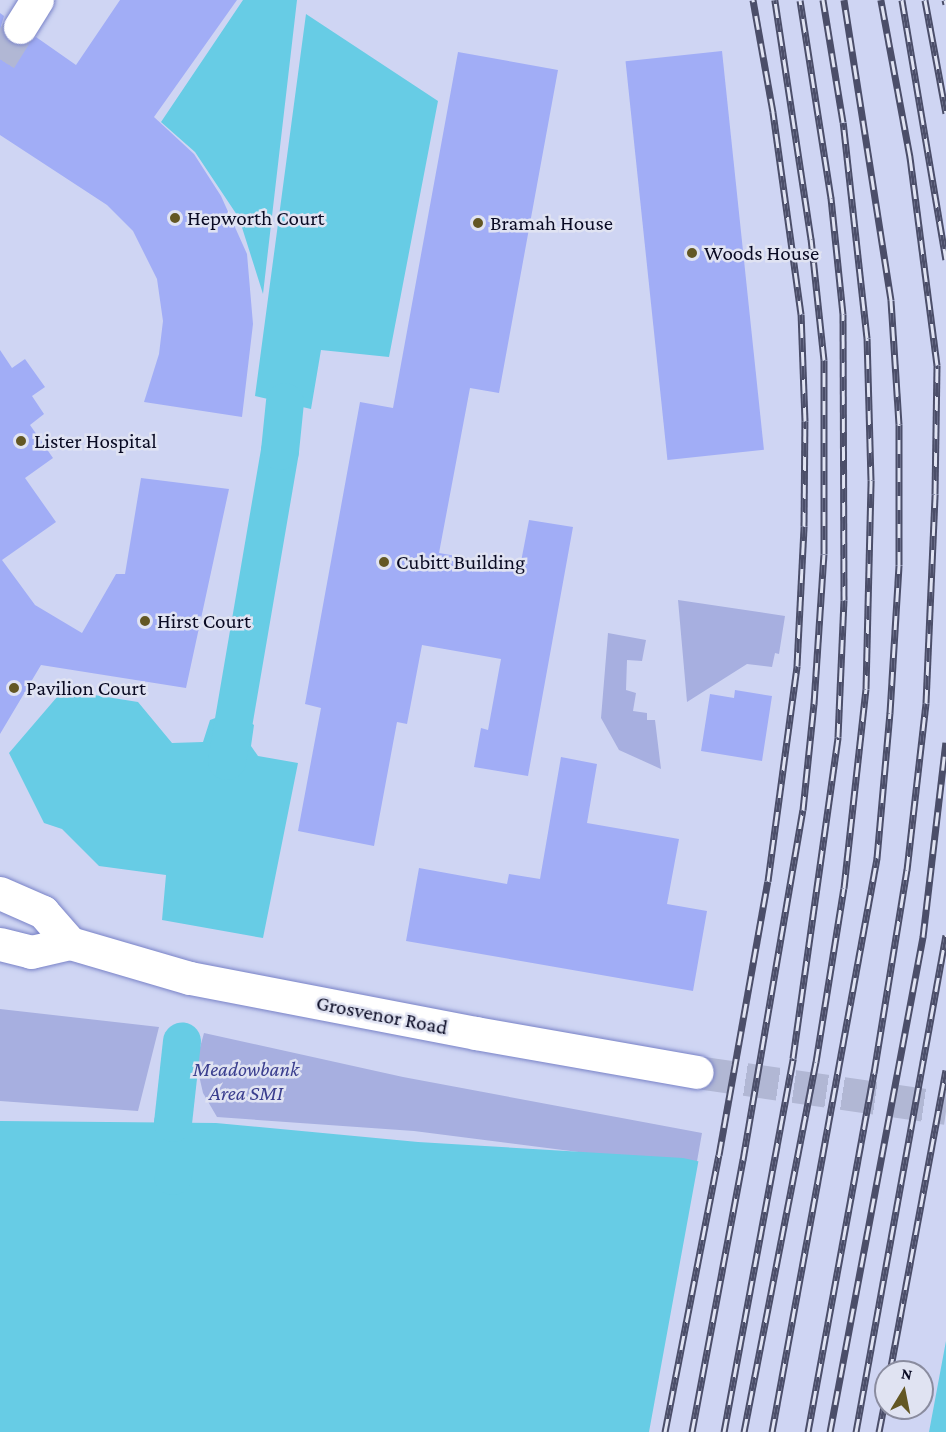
<!DOCTYPE html>
<html>
<head>
<meta charset="utf-8">
<style>
	body { margin:0 }
	#map { position:relative; width:946px; height:1432px; overflow:hidden; background:#cfd5f3; font-family:"Crimson Pro",serif }
	div>[style] { position:absolute }
	[style*='--x'] { left:calc(var(--x)*1px); top:calc(var(--y)*1px); width:calc(var(--w)*1px); rotate:calc(var(--a)*1deg) }
	.green>* { inset:0; background:#a7afe0 }
	.water>* { inset:0; background:#67cce5 }
	.pier>* { inset:0; background:#cfd5f3 }
	.canal>* { height:38px; margin:-19px; padding:0 19px; transform-origin:19px; border-radius:19px; background:#67cce5 }
	.building>* { inset:0; background:#a1adf6; transform-origin:0 0 }
	.street-tunnel>* { height:33px; margin-top:-16.5px; transform-origin:0; background:repeating-linear-gradient(90deg,#b1b7d4 0 33px,transparent 0 49px) }
	.highway-tunnel>* { height:33px; margin-top:-16.5px; transform-origin:0; background:repeating-linear-gradient(90deg,#b1b7d4 0 33px,transparent 0 49px) }
	.roads { filter:drop-shadow(0 0 2px #7882c7) drop-shadow(0 0 2px #7882c7) }
	.street>* { height:33px; margin:-16.5px; padding:0 16.5px; transform-origin:16.5px; border-radius:16.5px; background:#fff }
	.highway>* { height:33px; margin:-16.5px; padding:0 16.5px; transform-origin:16.5px; border-radius:16.5px; background:#fff }
	.rail>* { height:7px; margin-top:-3.5px; transform-origin:0; background:repeating-linear-gradient(90deg,#e0e3f2 0 14px,#4b4e69 0 28px); box-sizing:border-box; border-block:2px solid #4b4e69 }
	.dots>* { width:16px; height:16px; translate:-50% -50%; box-sizing:border-box; border:3px solid #e0e3f2; border-radius:50% }
	span { translate:-50% -50%; white-space:nowrap; text-align:center; line-height:1.15; -webkit-text-stroke:5px #e0e3f2; paint-order:stroke }
	.poi-label { font-size:21px; color:#090a23 }
	.left { translate:0 -50%; text-align:left }
	.street-label { font-size:21px; color:#090a23 }
	.park-label { font-size:21px; color:#3a3e8e; font-style:italic }
	.north { position:absolute; left:874px; top:1360px; width:60px; height:60px; box-sizing:border-box; background:#e0e3f2; border:2px solid #8a8c9f; border-radius:50%; rotate:10deg; font-size:16px; font-weight:700; line-height:24px; text-align:center; color:#090a23 }
	.north::after { content:''; display:block; margin:auto; width:21px; height:27px; background:#635724; clip-path:polygon(50% 0,100% 100%,50% 72%,0 100%) }
</style>
</head>
<body>
<div id="map">
	<div class="green">
		<div style="clip-path:polygon(678px 600px,785px 616px,779px 654px,775px 653px,772px 667px,747px 664px,687px 702px)"></div>
		<div style="clip-path:polygon(608px 633px,646px 640px,642px 661px,627px 660px,626px 690px,636px 693px,633px 711px,647px 713px,647px 720px,655px 720px,661px 769px,619px 750px,601px 718px)"></div>
		<div style="clip-path:polygon(0 1009px,159px 1027px,138px 1111px,0 1101px)"></div>
		<div style="clip-path:polygon(204px 1033px,403px 1077px,702px 1133px,696px 1167px,414px 1131px,217px 1117px,203px 1093px,196px 1062px)"></div>
	</div>
	<div class="water">
		<div style="clip-path:polygon(243px 0,297px 0,263px 294px,239px 218px,195px 152px,161px 122px)"></div>
		<div style="clip-path:polygon(306px 14px,438px 101px,389px 357px,321px 350px,311px 409px,255px 396px)"></div>
		<div style="clip-path:polygon(63px 690px,138px 702px,172px 743px,203px 742px,210px 720px,234px 711px,254px 725px,251px 746px,258px 756px,298px 763px,263px 938px,162px 920px,166px 875px,99px 866px,62px 829px,44px 823px,9px 753px)"></div>
		<div style="clip-path:polygon(evenodd,0 1121px,216px 1123px,418px 1142px,683px 1158px,946px 1215px,946px 1432px,0 1432px,0 1121px,886px 1372px,922px 1372px,922px 1408px,886px 1408px,886px 1372px)"></div>
	</div>
	<div class="pier">
		<div style="clip-path:polygon(evenodd,699px 1158px,946px 1212px,946px 1341px,929px 1432px,649px 1432px,699px 1158px,886px 1372px,922px 1372px,922px 1408px,886px 1408px,886px 1372px)"></div>
	</div>
	<div class="canal">
		<div style="--x:227;--y:761;--w:314;--a:-80.3"></div>
		<div style="--x:280;--y:451;--w:49;--a:-84.2"></div>
		<div style="--x:173;--y:1176;--w:53;--a:-90"></div>
		<div style="--x:173;--y:1123;--w:82;--a:-83.7"></div>
	</div>
	<div class="building">
		<div style="clip-path:polygon(120px 0,237px 0,154px 117px,194px 154px,221px 196px,247px 254px,253px 324px,242px 417px,144px 402px,159px 354px,163px 321px,157px 279px,133px 231px,107px 205px,0 135px,0 13px,4px 16px,1px 26px,3px 35px,10px 42px,20px 46px,28px 44px,36px 37px,76px 65px)"></div>
		<div style="left:722px;top:51px;width:401px;height:97px;rotate:84deg"></div>
		<div style="clip-path:polygon(458px 52px,558px 70px,499px 393px,470px 388px,439px 553px,520px 567px,529px 520px,573px 527px,528px 776px,474px 767px,481px 728px,488px 730px,501px 659px,422px 645px,407px 724px,397px 722px,374px 846px,298px 831px,321px 708px,305px 704px,360px 402px,393px 408px)"></div>
		<div style="clip-path:polygon(0 350px,12px 368px,25px 359px,45px 387px,32px 396px,44px 414px,30px 425px,53px 458px,25px 478px,56px 522px,2px 560px,35px 605px,82px 633px,116px 574px,125px 574px,141px 478px,229px 489px,186px 688px,41px 665px,0 734px)"></div>
		<div style="clip-path:polygon(735px 690px,772px 696px,762px 761px,701px 751px,710px 694px,734px 698px)"></div>
		<div style="clip-path:polygon(561px 757px,597px 764px,587px 823px,679px 839px,667px 904px,707px 911px,693px 991px,406px 941px,419px 868px,507px 884px,509px 874px,540px 879px)"></div>
	</div>
	<div class="street-tunnel">
		<div style="--x:0;--y:59;--w:38;--a:-58"></div>
	</div>
	<div class="highway-tunnel">
		<div style="--x:697;--y:1072;--w:252;--a:8.2"></div>
	</div>
	<div class="roads">
		<div class="street">
			<div style="--x:20;--y:27;--w:32;--a:-58"></div>
		</div>
		<div class="highway">
			<div style="--x:0;--y:893;--w:47;--a:23.8"></div>
			<div style="--x:43;--y:912;--w:41;--a:48.9"></div>
			<div style="--x:0;--y:944;--w:32;--a:14"></div>
			<div style="--x:31;--y:952;--w:40;--a:-13"></div>
			<div style="--x:70;--y:943;--w:125;--a:16.3"></div>
			<div style="--x:190;--y:978;--w:291;--a:10.9"></div>
			<div style="--x:476;--y:1033;--w:224;--a:10"></div>
		</div>
	</div>
	<div class="rail">
		<div style="--x:902;--y:0;--w:263;--a:80.4"></div>
		<div style="--x:925;--y:0;--w:115;--a:79.5"></div>
		<div style="--x:945;--y:0;--w:4;--a:76"></div>
		<div style="--x:890;--y:1372;--w:307;--a:-79.5"></div>
		<div style="--x:665;--y:1432;--w:282;--a:-79"></div>
		<div style="--x:719;--y:1155;--w:278;--a:-79.9"></div>
		<div style="--x:768;--y:881;--w:217;--a:-82.3"></div>
		<div style="--x:797;--y:666;--w:140;--a:-87.1"></div>
		<div style="--x:804;--y:526;--w:105;--a:-89.5"></div>
		<div style="--x:805;--y:421;--w:107;--a:-92.1"></div>
		<div style="--x:801;--y:314;--w:204;--a:-97.9"></div>
		<div style="--x:773;--y:112;--w:114;--a:-100.1"></div>
		<div style="--x:692;--y:1432;--w:277;--a:-79.4"></div>
		<div style="--x:743;--y:1160;--w:355;--a:-80.3"></div>
		<div style="--x:803;--y:810;--w:107;--a:-84.1"></div>
		<div style="--x:814;--y:704;--w:150;--a:-86.2"></div>
		<div style="--x:824;--y:554;--w:194;--a:-90"></div>
		<div style="--x:824;--y:360;--w:122;--a:-96.1"></div>
		<div style="--x:811;--y:239;--w:242;--a:-98.6"></div>
		<div style="--x:724;--y:1432;--w:380;--a:-79.5"></div>
		<div style="--x:793;--y:1058;--w:324;--a:-82"></div>
		<div style="--x:838;--y:737;--w:137;--a:-87.5"></div>
		<div style="--x:844;--y:600;--w:286;--a:-90.2"></div>
		<div style="--x:843;--y:314;--w:117;--a:-95.9"></div>
		<div style="--x:831;--y:198;--w:200;--a:-98.9"></div>
		<div style="--x:744;--y:1432;--w:377;--a:-79"></div>
		<div style="--x:816;--y:1062;--w:176;--a:-80.9"></div>
		<div style="--x:844;--y:888;--w:200;--a:-83.7"></div>
		<div style="--x:866;--y:689;--w:209;--a:-88.6"></div>
		<div style="--x:871;--y:480;--w:142;--a:-91.6"></div>
		<div style="--x:867;--y:338;--w:217;--a:-96.3"></div>
		<div style="--x:843;--y:122;--w:124;--a:-99.3"></div>
		<div style="--x:772;--y:1432;--w:584;--a:-79.63"></div>
		<div style="--x:877;--y:858;--w:146;--a:-84.9"></div>
		<div style="--x:890;--y:713;--w:148;--a:-86.5"></div>
		<div style="--x:899;--y:565;--w:141;--a:-90"></div>
		<div style="--x:899;--y:424;--w:124;--a:-93.7"></div>
		<div style="--x:891;--y:300;--w:304;--a:-98.9"></div>
		<div style="--x:808;--y:1432;--w:365;--a:-79.6"></div>
		<div style="--x:874;--y:1073;--w:206;--a:-80.8"></div>
		<div style="--x:907;--y:870;--w:168;--a:-83.5"></div>
		<div style="--x:926;--y:703;--w:209;--a:-87.5"></div>
		<div style="--x:935;--y:494;--w:129;--a:-89.1"></div>
		<div style="--x:937;--y:365;--w:210;--a:-97.4"></div>
		<div style="--x:910;--y:157;--w:160;--a:-100.5"></div>
		<div style="--x:830;--y:1432;--w:504;--a:-79.36"></div>
		<div style="--x:923;--y:937;--w:196;--a:-83.3"></div>
		<div style="--x:856;--y:1432;--w:505;--a:-79.74"></div>
		<div style="--x:879;--y:1432;--w:37;--a:-79"></div>
	</div>
	<div class="dots">
		<div style="left:175px;top:218px;background:#635724"></div>
		<div style="left:478px;top:223px;background:#635724"></div>
		<div style="left:692px;top:253px;background:#635724"></div>
		<div style="left:21px;top:441px;background:#635724"></div>
		<div style="left:384px;top:562px;background:#635724"></div>
		<div style="left:145px;top:621px;background:#635724"></div>
		<div style="left:14px;top:688px;background:#635724"></div>
	</div>
	<div class="poi-label">
		<span class="left" style="left:187px;top:218px">Hepworth Court</span>
		<span class="left" style="left:490px;top:223px">Bramah House</span>
		<span class="left" style="left:704px;top:253px">Woods House</span>
		<span class="left" style="left:34px;top:441px">Lister Hospital</span>
		<span class="left" style="left:396px;top:562px">Cubitt Building</span>
		<span class="left" style="left:157px;top:621px">Hirst Court</span>
		<span class="left" style="left:26px;top:688px">Pavilion Court</span>
	</div>
	<div class="street-label">
		<span style="left:382px;top:1015px;rotate:11deg">Grosvenor Road</span>
	</div>
	<div class="park-label">
		<span style="left:246px;top:1081px">Meadowbank<br>Area SMI</span>
	</div>
	<div class="north">N</div>
</div>
</body>
</html>
